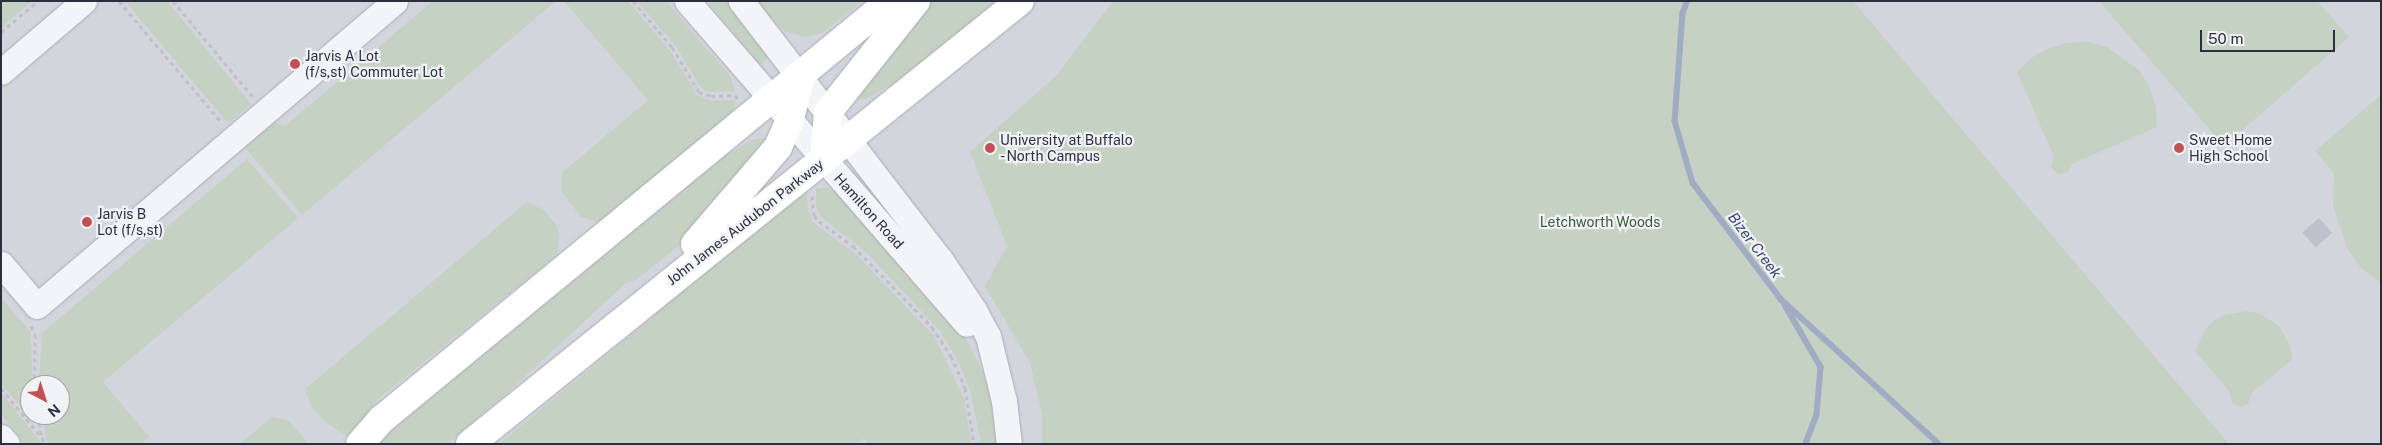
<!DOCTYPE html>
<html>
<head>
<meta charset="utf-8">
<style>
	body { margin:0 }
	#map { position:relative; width:2382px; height:445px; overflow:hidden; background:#e1e3e8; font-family:"Public Sans",sans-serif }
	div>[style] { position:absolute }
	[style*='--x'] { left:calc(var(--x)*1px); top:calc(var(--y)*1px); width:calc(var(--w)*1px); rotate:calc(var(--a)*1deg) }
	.built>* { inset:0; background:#d3d5dd }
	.green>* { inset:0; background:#c4d1c3 }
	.stream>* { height:5.5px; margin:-2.75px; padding:0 2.75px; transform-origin:2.75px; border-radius:2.75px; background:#9facc4 }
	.building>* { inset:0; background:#bec1ca; transform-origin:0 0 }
	.path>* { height:3px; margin-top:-1.5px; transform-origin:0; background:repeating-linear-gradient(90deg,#bfc1c7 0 4px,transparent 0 8px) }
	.roads { filter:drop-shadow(0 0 1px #aaadb5) drop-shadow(0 0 1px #aaadb5) }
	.minor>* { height:25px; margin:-12.5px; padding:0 12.5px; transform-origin:12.5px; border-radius:12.5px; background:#f3f4f7 }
	.major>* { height:28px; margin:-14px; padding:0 14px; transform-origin:14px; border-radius:14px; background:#fff }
	.dots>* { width:14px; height:14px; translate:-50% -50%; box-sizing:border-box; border:2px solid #f0f2f6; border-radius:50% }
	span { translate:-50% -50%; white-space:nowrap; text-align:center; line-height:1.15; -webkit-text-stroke:4.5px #f0f2f6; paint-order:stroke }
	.poi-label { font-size:14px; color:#2b2f3e }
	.left { translate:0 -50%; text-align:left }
	.street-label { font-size:14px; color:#2b2f3e }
	.park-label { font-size:14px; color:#3b5839 }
	.water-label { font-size:15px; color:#394a6e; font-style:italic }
	.frame { position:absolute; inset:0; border:2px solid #2b2f3e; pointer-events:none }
	.north { position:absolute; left:20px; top:375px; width:50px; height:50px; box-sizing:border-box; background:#f0f2f6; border:1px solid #a1a4ac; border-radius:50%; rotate:140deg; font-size:14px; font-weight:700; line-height:20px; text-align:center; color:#2b2f3e }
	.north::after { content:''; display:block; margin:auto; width:18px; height:22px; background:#c15254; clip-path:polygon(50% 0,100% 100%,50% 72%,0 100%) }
	.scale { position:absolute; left:2200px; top:30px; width:135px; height:22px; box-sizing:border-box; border:2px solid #2b2f3e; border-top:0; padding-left:6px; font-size:15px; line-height:18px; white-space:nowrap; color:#2b2f3e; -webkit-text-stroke:4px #f0f2f6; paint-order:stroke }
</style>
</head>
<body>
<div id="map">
	<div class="built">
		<div style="clip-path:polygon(evenodd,1px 1px,2381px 1px,2381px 444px,1px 444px,1px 1px,30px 385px,60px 385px,60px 415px,30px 415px,30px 385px)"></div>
	</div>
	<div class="green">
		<div style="clip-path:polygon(1px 1px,32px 1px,1px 27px)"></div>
		<div style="clip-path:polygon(125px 1px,167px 1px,251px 104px,230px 122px,226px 121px)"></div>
		<div style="clip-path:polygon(433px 1px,556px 1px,302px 215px,244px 146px,272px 122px,285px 126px)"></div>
		<div style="clip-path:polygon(564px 1px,628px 1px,671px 52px,697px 95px,712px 101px,736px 100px,732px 114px,601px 223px,581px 217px,561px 191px,561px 178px,563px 172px,648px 100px)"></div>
		<div style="clip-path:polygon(637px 1px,666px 1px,730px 76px,735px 91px,710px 92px,701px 88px,677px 48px)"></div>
		<div style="clip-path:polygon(707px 1px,727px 1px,769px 57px,760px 65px)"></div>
		<div style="clip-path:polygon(756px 1px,863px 1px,822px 33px,805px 37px,784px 31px)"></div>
		<div style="clip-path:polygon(931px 1px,996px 1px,897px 81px,866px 99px,855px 99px,911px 18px)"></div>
		<div style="clip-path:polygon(1113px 1px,1853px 1px,2229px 444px,1042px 444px,1042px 414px,1030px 363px,985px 286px,1007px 246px,970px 152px,1057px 75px)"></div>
		<div style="clip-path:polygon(2099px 1px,2317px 1px,2349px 37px,2224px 146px)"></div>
		<div style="clip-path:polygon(2088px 42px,2107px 47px,2140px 71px,2150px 88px,2156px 107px,2157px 127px,2072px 164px,2068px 172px,2058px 174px,2051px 167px,2054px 157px,2017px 72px,2031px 58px,2049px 48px,2068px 43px)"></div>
		<div style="clip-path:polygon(2381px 95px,2381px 283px,2361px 268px,2348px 250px,2333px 205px,2334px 173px,2315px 151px)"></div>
		<div style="clip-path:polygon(763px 138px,768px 139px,695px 233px,636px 280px,628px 281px,505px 395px,447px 444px,375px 444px,722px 158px,752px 140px)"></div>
		<div style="clip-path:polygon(247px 159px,298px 218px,103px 382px,149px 437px,141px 444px,51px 444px,46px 439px,43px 415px,60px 415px,60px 385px,39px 385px,42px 333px)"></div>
		<div style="clip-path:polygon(816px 188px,828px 188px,840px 194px,955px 319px,979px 363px,990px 392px,996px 444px,981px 444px,971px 393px,958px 360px,939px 330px,866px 252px,821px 217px,816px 206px)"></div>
		<div style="clip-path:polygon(807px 189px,808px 211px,814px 223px,858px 256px,934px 336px,964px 398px,971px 444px,869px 444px,864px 438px,857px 444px,499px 444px,654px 316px,654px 311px)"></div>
		<div style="clip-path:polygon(527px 202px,544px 210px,557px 226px,559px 237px,557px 255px,378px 399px,349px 438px,324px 421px,310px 404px,305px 389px)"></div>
		<div style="clip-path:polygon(1px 298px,31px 332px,33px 421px,1px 384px)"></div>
		<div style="clip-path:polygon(2247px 311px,2259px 313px,2279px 326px,2291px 347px,2292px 359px,2252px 393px,2248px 404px,2240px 407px,2232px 403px,2229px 391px,2195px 351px,2205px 330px,2213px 321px,2224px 315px)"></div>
		<div style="clip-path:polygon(1px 392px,36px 436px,42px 444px,25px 444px,1px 414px)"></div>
		<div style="clip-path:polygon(272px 417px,288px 420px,309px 444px,240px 444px)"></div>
	</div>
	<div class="stream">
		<div style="--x:1688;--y:1;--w:13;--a:113"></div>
		<div style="--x:1683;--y:13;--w:108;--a:94.2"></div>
		<div style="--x:1675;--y:121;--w:65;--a:73.8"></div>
		<div style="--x:1693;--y:183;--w:146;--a:52.8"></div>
		<div style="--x:1781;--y:299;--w:214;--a:42.5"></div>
		<div style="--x:1785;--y:305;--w:72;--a:59.9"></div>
		<div style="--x:1821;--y:367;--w:48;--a:94.8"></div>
		<div style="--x:1817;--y:415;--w:31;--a:111"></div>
	</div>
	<div class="building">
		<div style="left:2319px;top:218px;width:20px;height:22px;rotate:49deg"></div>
	</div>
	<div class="path">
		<div style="--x:119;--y:1;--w:160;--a:49.8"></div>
		<div style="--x:173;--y:1;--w:125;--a:50.2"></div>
		<div style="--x:633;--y:1;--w:60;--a:49.7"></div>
		<div style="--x:672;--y:47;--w:52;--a:59"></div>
		<div style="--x:699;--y:92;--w:13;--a:18"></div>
		<div style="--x:711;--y:96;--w:24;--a:-2"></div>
		<div style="--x:735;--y:95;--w:5;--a:53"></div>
		<div style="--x:1;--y:32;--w:48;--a:-40"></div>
		<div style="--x:812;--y:196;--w:20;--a:84"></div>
		<div style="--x:814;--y:216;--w:7;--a:45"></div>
		<div style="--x:819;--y:221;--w:42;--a:36.3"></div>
		<div style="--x:853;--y:246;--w:113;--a:45.7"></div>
		<div style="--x:932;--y:327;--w:35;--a:57"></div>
		<div style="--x:951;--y:356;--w:35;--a:66"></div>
		<div style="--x:965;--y:388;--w:57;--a:80.9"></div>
		<div style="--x:31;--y:326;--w:9;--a:63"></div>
		<div style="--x:35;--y:334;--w:51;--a:91.1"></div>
		<div style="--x:1;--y:388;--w:72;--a:50.6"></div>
		<div style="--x:38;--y:415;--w:22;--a:80"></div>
	</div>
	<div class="roads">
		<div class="minor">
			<div style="--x:687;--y:1;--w:427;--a:49.1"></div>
			<div style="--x:741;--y:1;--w:326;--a:52.4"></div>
			<div style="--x:940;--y:259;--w:61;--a:56.3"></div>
			<div style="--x:974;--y:310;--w:30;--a:62"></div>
			<div style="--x:988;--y:336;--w:67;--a:76.2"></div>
			<div style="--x:1004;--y:401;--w:43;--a:83.4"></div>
			<div style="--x:1;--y:72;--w:109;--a:-40.5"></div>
			<div style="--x:1;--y:264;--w:55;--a:49.4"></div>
			<div style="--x:37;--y:306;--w:470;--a:-40.4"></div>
			<div style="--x:1;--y:437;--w:9;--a:49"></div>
		</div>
		<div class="major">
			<div style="--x:824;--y:160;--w:48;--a:-85.2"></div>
			<div style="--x:828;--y:112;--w:142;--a:-51.6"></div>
			<div style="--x:695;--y:244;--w:128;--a:-49.4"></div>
			<div style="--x:778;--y:147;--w:27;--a:-66"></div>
			<div style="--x:789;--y:122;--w:48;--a:-75.4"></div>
			<div style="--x:360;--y:444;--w:33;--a:-49"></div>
			<div style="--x:382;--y:419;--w:658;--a:-39.45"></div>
			<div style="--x:470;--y:444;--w:706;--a:-38.85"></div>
		</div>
	</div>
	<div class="dots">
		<div style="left:295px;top:64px;background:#c15254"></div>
		<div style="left:990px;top:148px;background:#c15254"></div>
		<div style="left:2179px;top:148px;background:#c15254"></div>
		<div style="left:87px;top:222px;background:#c15254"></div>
	</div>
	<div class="poi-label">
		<span class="left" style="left:305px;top:64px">Jarvis A Lot<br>(f/s,st) Commuter Lot</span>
		<span class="left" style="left:1000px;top:148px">University at Buffalo<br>- North Campus</span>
		<span class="left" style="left:2189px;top:148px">Sweet Home<br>High School</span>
		<span class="left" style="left:97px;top:222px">Jarvis B<br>Lot (f/s,st)</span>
	</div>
	<div class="street-label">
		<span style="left:869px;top:211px;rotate:48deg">Hamilton Road</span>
		<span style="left:745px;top:222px;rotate:-38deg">John James Audubon Parkway</span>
	</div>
	<div class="park-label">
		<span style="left:1600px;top:222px">Letchworth Woods</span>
	</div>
	<div class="water-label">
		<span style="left:1755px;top:245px;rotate:53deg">Bizer Creek</span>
	</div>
	<div class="frame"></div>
	<div class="north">N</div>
	<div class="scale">50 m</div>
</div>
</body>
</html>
